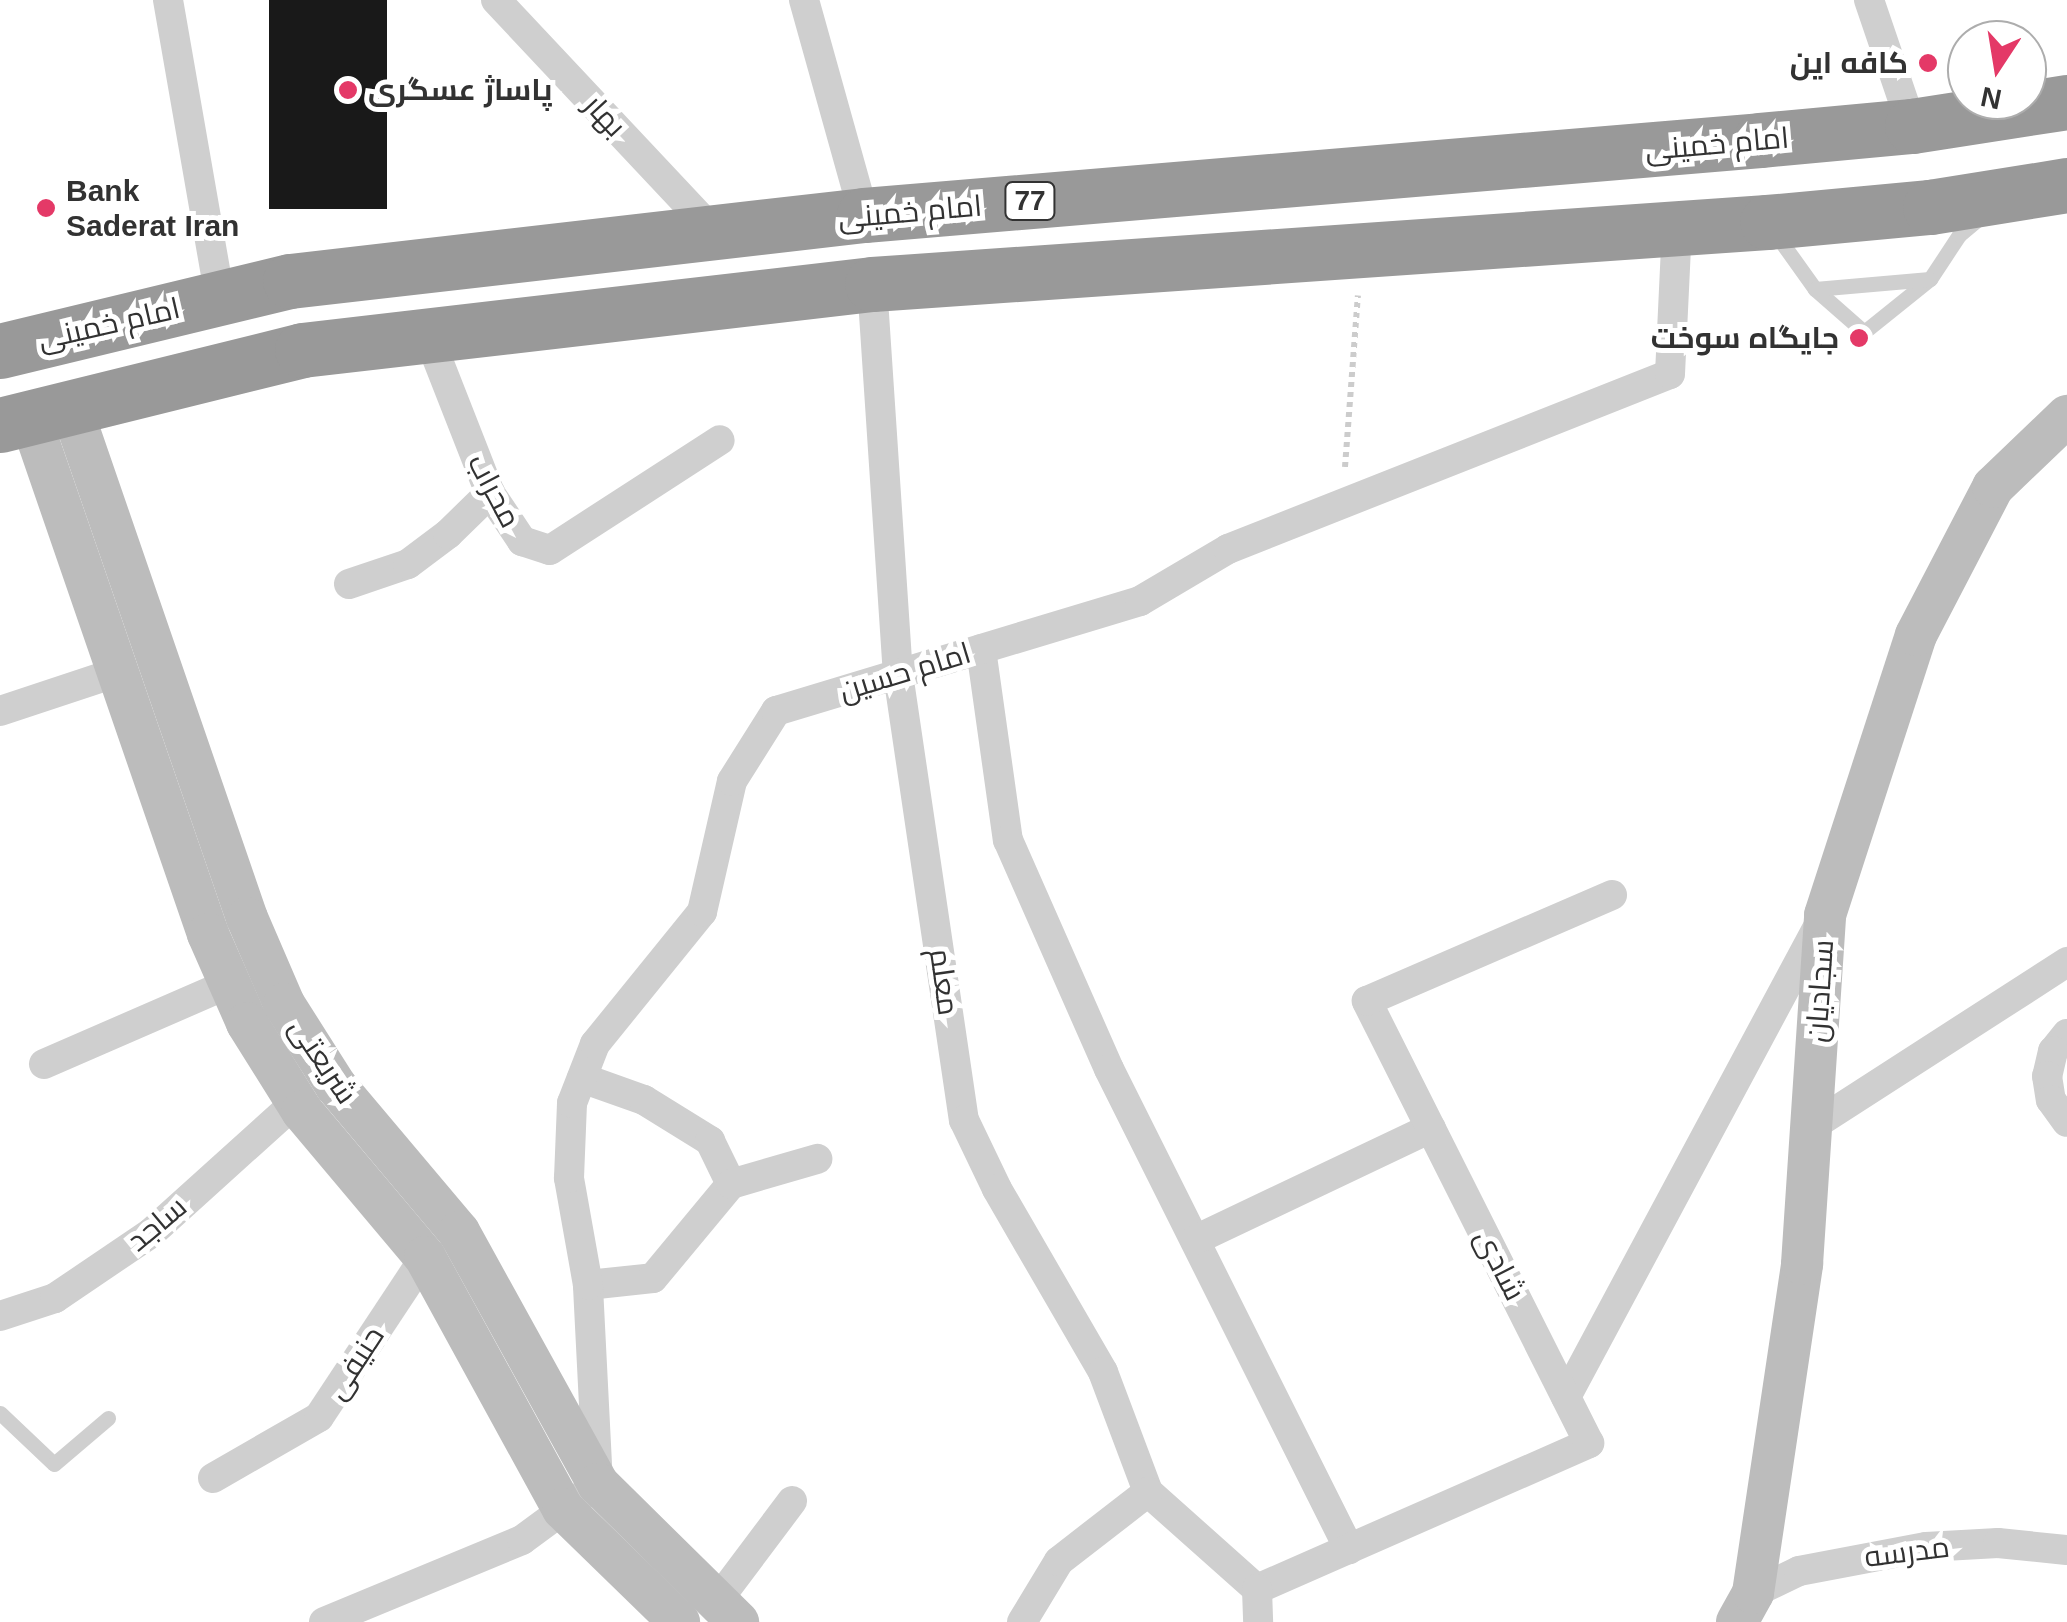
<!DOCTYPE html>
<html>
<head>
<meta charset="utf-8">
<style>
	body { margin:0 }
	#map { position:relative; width:2067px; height:1622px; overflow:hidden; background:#fff; font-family:Helvetica,Cairo,sans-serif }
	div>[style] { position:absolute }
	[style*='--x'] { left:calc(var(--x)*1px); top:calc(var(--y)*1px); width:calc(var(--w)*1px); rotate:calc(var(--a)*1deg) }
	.building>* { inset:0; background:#191919; transform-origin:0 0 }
	.path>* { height:6px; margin-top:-3px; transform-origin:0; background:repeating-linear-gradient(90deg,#ccc 0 5px,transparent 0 10px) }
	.lane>* { height:15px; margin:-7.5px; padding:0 7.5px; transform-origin:7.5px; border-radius:7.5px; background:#cfcfcf }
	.street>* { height:30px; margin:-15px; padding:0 15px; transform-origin:15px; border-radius:15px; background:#cfcfcf }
	.secondary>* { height:42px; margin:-21px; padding:0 21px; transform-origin:21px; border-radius:21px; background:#bcbcbc }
	.highway>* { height:55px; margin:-27.5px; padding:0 27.5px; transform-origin:27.5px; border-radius:27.5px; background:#999 }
	.dots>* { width:28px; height:28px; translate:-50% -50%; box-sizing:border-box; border:5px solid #fff; border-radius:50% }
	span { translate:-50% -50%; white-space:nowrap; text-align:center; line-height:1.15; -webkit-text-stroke:10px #fff; paint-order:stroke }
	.shield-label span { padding:2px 8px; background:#fff; border:2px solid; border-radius:8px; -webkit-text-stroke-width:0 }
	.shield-label { font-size:28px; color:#323232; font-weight:700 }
	.poi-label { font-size:30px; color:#323232; font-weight:700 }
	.right { translate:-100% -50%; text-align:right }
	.left { translate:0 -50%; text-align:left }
	.street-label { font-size:30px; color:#323232 }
	.north { position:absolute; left:1947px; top:20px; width:100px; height:100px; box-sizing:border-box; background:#fff; border:2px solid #adadad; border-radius:50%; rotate:192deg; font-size:28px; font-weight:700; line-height:40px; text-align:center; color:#323232 }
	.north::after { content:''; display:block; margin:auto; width:35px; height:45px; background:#e43967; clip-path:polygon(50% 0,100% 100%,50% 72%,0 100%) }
</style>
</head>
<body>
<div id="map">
	<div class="building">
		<div style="left:269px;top:0;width:118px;height:209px"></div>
	</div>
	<div class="path">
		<div style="--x:1345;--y:467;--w:172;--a:-85.7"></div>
	</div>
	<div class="lane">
		<div style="--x:1775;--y:233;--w:69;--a:54.5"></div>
		<div style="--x:1815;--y:289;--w:65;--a:41.3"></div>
		<div style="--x:1864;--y:332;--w:85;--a:-38.8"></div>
		<div style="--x:1930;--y:279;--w:53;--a:-56.6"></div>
		<div style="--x:1959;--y:235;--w:30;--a:-40"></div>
		<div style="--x:1815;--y:289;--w:115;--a:-5"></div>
		<div style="--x:0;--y:1413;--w:74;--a:43.4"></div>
		<div style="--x:54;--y:1464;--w:71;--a:-40.4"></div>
	</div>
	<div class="street">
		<div style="--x:168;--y:0;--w:303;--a:80.1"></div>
		<div style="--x:496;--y:0;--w:318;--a:46.8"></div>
		<div style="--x:804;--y:0;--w:223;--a:74.4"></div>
		<div style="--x:1869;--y:0;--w:133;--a:71.2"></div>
		<div style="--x:872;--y:284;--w:391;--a:86.2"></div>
		<div style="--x:898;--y:674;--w:451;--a:81.6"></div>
		<div style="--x:964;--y:1120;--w:76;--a:64.4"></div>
		<div style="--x:997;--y:1189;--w:211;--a:59.9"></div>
		<div style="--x:1103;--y:1372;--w:128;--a:69.4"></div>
		<div style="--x:1148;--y:1492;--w:146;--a:41.7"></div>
		<div style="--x:428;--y:335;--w:170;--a:68.6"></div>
		<div style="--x:490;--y:493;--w:58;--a:56.3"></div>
		<div style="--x:522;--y:541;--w:29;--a:18"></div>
		<div style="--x:550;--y:550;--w:202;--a:-32.9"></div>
		<div style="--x:349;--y:584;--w:62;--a:-18.7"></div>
		<div style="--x:408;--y:564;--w:50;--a:-36.9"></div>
		<div style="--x:448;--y:534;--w:59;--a:-44.3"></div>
		<div style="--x:981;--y:649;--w:193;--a:82"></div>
		<div style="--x:1008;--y:840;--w:250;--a:66.2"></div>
		<div style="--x:1109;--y:1069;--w:537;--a:63.43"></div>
		<div style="--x:0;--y:711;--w:124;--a:-18.3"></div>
		<div style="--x:2067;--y:1034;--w:22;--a:129"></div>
		<div style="--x:2053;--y:1051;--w:26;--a:103"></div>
		<div style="--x:2047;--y:1076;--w:24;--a:81"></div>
		<div style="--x:2051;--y:1100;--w:27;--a:54"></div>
		<div style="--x:44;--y:1064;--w:203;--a:-23.5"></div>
		<div style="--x:582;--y:1078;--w:66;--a:19.5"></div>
		<div style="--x:644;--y:1100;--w:78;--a:31.8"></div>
		<div style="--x:710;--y:1141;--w:48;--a:64"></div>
		<div style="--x:1811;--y:1127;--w:305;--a:-32.8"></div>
		<div style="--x:1195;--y:1240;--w:261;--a:-25.4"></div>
		<div style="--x:588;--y:1285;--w:65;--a:-6.1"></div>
		<div style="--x:653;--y:1278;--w:122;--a:-50.3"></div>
		<div style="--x:731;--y:1184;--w:90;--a:-16.2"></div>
		<div style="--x:0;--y:1316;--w:58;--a:-18.1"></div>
		<div style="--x:55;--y:1298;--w:116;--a:-34.1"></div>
		<div style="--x:151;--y:1233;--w:195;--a:-42.1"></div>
		<div style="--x:1566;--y:1397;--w:538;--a:-61.81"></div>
		<div style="--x:213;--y:1478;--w:122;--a:-29.9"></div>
		<div style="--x:319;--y:1417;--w:192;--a:-56.5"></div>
		<div style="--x:1257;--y:1589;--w:363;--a:-23.7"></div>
		<div style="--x:1589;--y:1443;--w:495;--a:-116.7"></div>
		<div style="--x:1367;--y:1001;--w:267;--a:-23.4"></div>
		<div style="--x:1257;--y:1589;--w:33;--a:88"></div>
		<div style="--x:1753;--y:1593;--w:51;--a:-25.6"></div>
		<div style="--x:1799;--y:1571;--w:129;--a:-10.7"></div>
		<div style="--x:1926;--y:1547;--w:72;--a:-3.2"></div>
		<div style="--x:1998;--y:1543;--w:69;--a:5.8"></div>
		<div style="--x:717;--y:1601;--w:125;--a:-53.1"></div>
		<div style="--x:324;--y:1622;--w:214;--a:-22.5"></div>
		<div style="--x:522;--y:1540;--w:94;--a:-36.4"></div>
		<div style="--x:598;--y:1484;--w:199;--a:-92.9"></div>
		<div style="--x:588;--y:1285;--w:109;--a:-100.1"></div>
		<div style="--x:569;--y:1178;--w:75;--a:-87.7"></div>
		<div style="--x:572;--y:1103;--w:63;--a:-68.7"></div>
		<div style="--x:595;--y:1044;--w:170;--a:-51"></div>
		<div style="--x:702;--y:912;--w:134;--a:-77.1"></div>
		<div style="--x:732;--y:781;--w:83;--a:-57.8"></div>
		<div style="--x:776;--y:711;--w:380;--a:-16.8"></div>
		<div style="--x:1140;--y:601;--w:102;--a:-30.6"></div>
		<div style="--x:1228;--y:549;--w:475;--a:-21.6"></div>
		<div style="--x:1670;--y:374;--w:146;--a:-87.3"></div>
		<div style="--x:1022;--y:1622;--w:71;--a:-58.8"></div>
		<div style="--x:1059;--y:1561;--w:113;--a:-37.8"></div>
	</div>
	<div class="secondary">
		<div style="--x:71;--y:407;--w:540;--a:71"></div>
		<div style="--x:247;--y:918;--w:94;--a:66.7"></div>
		<div style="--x:284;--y:1004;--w:97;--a:57.6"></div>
		<div style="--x:336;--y:1086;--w:191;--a:49.9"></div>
		<div style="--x:459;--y:1232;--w:288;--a:61.1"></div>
		<div style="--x:598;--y:1484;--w:197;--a:44.6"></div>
		<div style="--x:30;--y:417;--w:547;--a:71"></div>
		<div style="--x:208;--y:934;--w:97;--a:66.3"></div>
		<div style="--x:247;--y:1023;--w:104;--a:58"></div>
		<div style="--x:302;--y:1111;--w:191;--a:49.9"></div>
		<div style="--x:425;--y:1257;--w:287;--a:61.3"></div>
		<div style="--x:563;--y:1509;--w:162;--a:44.2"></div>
		<div style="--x:1737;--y:1622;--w:33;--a:-61"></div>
		<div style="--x:1753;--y:1593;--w:333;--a:-81.5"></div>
		<div style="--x:1802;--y:1264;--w:350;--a:-86.2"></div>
		<div style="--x:1825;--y:915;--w:294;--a:-72"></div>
		<div style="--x:1916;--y:635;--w:167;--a:-62.5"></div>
		<div style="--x:1993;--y:487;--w:103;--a:-43.8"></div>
	</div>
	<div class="highway">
		<div style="--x:0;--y:351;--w:298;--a:-13.6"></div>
		<div style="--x:290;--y:281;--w:578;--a:-6.56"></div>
		<div style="--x:864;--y:215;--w:899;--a:-4.78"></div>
		<div style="--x:1760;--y:140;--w:153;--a:-5.3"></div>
		<div style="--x:1912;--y:126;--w:157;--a:-8.8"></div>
		<div style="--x:0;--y:425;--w:311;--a:-13.9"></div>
		<div style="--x:302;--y:350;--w:574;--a:-6.6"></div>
		<div style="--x:872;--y:284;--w:897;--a:-3.96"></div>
		<div style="--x:1767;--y:222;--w:164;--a:-5.3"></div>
		<div style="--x:1930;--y:207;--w:139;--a:-9.1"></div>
	</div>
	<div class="dots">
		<div style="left:1928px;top:63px;background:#e43967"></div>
		<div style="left:348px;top:90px;background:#e43967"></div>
		<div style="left:46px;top:208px;background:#e43967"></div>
		<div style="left:1859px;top:338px;background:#e43967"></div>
	</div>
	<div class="shield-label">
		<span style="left:1030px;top:201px">77</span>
	</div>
	<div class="poi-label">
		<span class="right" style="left:1908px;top:63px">کافه این</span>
		<span class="left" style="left:368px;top:90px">پاساژ عسگری</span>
		<span class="left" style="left:66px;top:208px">Bank<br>Saderat Iran</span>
		<span class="right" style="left:1839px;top:338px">جایگاه سوخت</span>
	</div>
	<div class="street-label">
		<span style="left:605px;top:116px;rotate:47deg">بهار</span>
		<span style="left:1717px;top:144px;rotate:-5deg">امام خمینی</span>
		<span style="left:910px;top:212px;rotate:-5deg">امام خمینی</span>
		<span style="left:109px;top:324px;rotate:-13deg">امام خمینی</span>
		<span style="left:494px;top:491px;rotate:62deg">محراب</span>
		<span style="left:905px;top:672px;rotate:-17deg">امام حسین</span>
		<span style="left:944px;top:982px;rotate:82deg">معلم</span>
		<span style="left:1820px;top:991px;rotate:-86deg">سجادیان</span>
		<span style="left:323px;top:1061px;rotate:56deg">شریعتی</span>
		<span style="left:157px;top:1224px;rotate:-40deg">ساجد</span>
		<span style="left:1500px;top:1265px;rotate:63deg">شادی</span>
		<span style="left:355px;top:1363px;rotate:-57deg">حنیفی</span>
		<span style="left:1907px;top:1552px;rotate:-7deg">مدرسه</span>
	</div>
	<div class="north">N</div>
</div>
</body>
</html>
